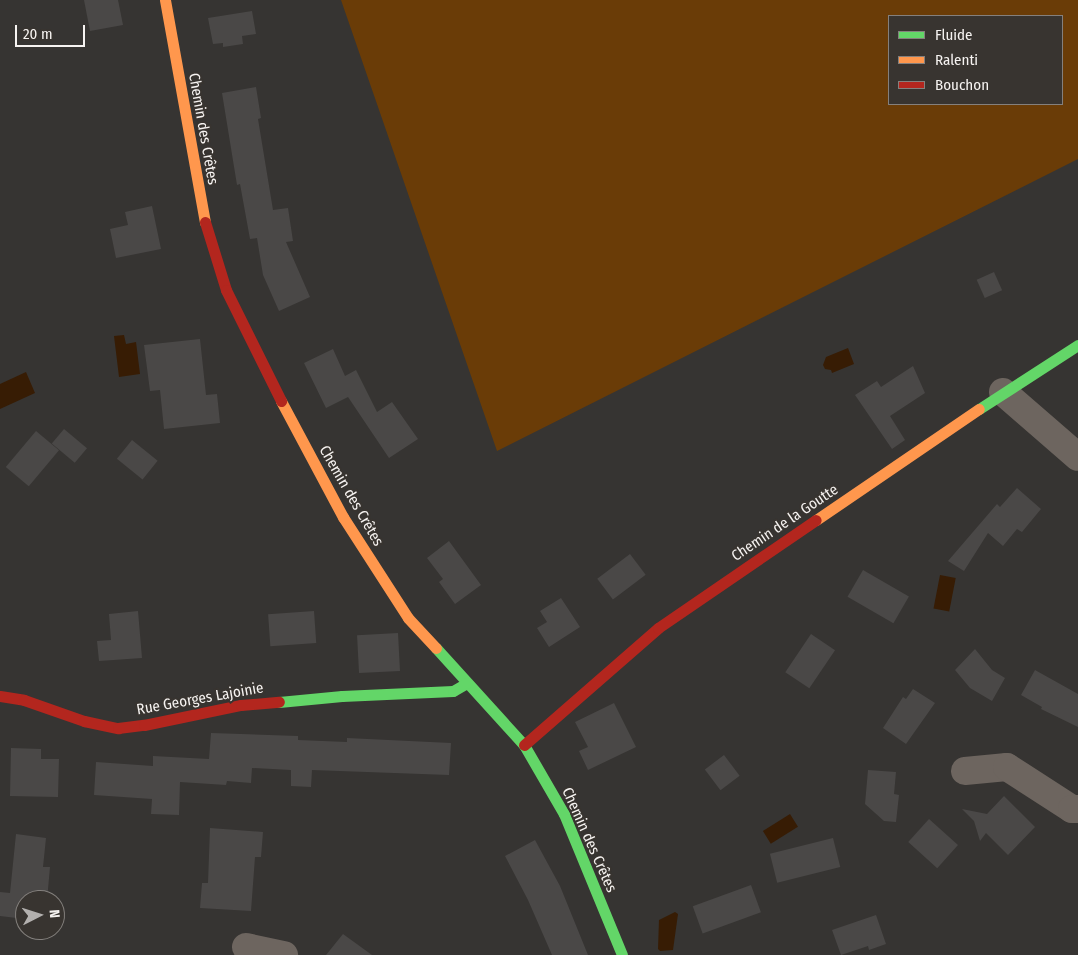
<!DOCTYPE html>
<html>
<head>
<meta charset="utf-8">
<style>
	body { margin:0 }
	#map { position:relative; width:1078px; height:955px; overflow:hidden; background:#363432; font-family:"Fira Sans Condensed",sans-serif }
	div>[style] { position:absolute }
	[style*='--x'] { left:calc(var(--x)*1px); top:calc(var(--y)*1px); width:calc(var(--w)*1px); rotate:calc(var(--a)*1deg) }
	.green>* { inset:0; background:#6a3c07 }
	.water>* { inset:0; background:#371c04; transform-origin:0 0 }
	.building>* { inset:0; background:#4a4847; transform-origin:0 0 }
	.street>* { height:28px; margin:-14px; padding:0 14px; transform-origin:14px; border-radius:14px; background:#6d655f }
	.fast>* { height:11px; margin:-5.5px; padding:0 5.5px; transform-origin:5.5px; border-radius:5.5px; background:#63d668 }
	.slow>* { height:11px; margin:-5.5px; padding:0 5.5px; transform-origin:5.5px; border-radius:5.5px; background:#ff974d }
	.jam>* { height:11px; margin:-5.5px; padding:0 5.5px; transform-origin:5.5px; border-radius:5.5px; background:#b3261e }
	span { translate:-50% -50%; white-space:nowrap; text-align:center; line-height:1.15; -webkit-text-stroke:4px #383430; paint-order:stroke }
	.street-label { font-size:15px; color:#f6f3f1 }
	.legend { position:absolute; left:888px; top:15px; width:175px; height:90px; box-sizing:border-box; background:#383430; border:1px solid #84807d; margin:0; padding:6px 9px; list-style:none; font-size:15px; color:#f6f3f1 }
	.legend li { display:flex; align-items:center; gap:10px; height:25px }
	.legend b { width:25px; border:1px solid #84807d }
	.north { position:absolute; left:15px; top:890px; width:50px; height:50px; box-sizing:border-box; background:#383430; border:1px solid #84807d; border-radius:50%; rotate:85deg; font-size:14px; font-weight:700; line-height:20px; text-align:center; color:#f6f3f1 }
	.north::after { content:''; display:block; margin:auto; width:18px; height:22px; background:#b3b0ae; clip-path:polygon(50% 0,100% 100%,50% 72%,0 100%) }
	.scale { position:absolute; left:15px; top:25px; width:70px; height:22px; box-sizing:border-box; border:2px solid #f6f3f1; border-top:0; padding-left:6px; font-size:15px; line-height:18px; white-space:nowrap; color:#f6f3f1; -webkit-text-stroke:4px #383430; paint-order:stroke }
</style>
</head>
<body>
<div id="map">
	<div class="green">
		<div style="clip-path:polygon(evenodd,341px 0,1078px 0,1078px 159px,497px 451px,341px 0,889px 16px,1062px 16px,1062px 104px,889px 104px,889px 16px)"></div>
	</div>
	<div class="water">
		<div style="clip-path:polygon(124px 335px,126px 344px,136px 342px,140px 374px,119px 377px,114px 336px)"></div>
		<div style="clip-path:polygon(848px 348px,854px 364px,832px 373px,831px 370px,825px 369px,823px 365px,826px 357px)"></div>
		<div style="clip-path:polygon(26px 372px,35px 393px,0 409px,0 384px)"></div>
		<div style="left:940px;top:575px;width:16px;height:34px;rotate:11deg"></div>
		<div style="left:790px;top:814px;width:15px;height:32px;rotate:58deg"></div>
		<div style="clip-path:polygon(675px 912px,678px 914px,673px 950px,660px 951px,658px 949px,659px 920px)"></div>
	</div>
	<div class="building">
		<div style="clip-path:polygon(84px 0,118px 0,123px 25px,90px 31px)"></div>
		<div style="clip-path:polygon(252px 11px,256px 34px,242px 36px,243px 44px,223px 47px,223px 43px,213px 44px,208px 18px)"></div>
		<div style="clip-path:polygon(256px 87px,261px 118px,258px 119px,273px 210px,288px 208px,293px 241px,286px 242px,310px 297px,279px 311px,263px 275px,257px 238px,250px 239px,240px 184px,237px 185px,222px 93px)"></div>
		<div style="clip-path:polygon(152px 206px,161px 249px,116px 258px,110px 229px,128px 225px,125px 212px)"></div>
		<div style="left:994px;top:272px;width:20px;height:19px;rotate:66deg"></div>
		<div style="clip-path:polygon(200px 339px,206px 395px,217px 394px,220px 423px,164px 429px,160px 390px,150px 391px,144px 345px)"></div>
		<div style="clip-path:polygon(333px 349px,345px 376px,356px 370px,377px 412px,392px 402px,418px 439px,389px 458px,348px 397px,326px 408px,304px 363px)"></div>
		<div style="clip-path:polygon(913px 366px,925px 393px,890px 416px,905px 440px,892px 449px,855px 395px,877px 381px,881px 387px)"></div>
		<div style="left:64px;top:429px;width:30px;height:19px;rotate:40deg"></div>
		<div style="left:36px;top:431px;width:30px;height:47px;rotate:40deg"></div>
		<div style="left:132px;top:440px;width:33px;height:24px;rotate:39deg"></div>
		<div style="clip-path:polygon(1017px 488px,1041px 509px,1022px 532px,1017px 529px,1003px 546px,988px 533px,964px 571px,948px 561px,997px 504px,1000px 507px)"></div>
		<div style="clip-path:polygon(449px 541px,481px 585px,455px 604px,439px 582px,443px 579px,427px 558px)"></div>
		<div style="left:630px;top:554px;width:26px;height:41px;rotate:53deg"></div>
		<div style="left:863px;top:570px;width:53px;height:31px;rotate:30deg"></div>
		<div style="clip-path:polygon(561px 598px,580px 627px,549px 647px,537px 628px,547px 622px,540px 611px)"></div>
		<div style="clip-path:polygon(138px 611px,142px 658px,99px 661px,97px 641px,111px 640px,109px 614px)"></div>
		<div style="left:314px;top:611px;width:32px;height:46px;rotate:86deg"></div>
		<div style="left:398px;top:633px;width:38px;height:41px;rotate:87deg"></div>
		<div style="left:811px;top:634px;width:29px;height:46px;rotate:34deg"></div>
		<div style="clip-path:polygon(975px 649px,992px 670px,1005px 678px,992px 701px,970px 688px,955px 670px)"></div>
		<div style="clip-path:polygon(1035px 670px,1078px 694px,1078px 727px,1041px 709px,1042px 707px,1021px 695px)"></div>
		<div style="clip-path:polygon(913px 689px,935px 703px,906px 744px,883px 728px,903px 697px,906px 699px)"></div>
		<div style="clip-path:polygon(614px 703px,636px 747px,588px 770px,579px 751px,588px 747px,575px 722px)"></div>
		<div style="clip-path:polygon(211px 733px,298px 736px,298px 740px,347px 742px,347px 738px,451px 743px,449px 775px,312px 770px,311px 787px,291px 786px,291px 770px,252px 768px,251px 783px,227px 781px,226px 785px,180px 782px,179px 815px,151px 814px,152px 799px,94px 795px,96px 762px,153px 766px,153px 756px,209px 759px)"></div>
		<div style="clip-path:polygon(11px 748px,41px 749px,41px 759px,59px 759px,58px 797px,10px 796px)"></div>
		<div style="left:724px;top:755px;width:26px;height:24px;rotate:53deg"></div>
		<div style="clip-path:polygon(868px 770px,896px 772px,894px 794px,899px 795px,896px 822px,884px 821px,865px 804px)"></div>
		<div style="clip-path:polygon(1004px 796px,1035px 827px,1008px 855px,986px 833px,980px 841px,974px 821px,962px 809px,987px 814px)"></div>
		<div style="left:929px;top:819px;width:39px;height:31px;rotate:42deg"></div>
		<div style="clip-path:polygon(210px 828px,263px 832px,261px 857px,255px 857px,251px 911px,200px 908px,202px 883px,208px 883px)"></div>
		<div style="clip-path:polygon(16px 834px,46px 838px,43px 867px,50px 867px,47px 900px,25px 900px,25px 919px,0 916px,0 892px,10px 893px)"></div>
		<div style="left:833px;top:838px;width:30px;height:65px;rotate:76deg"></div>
		<div style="clip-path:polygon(535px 840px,560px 886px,588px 955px,552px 955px,528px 900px,505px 856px)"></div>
		<div style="left:751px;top:885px;width:29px;height:62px;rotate:70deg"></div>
		<div style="clip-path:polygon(876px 915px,886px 944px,869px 950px,868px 946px,841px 955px,832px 930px)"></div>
		<div style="clip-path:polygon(343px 934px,372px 955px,326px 955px)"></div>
	</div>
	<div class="street">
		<div style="--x:1003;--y:392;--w:99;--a:40.9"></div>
		<div style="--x:965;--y:771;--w:42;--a:-5.4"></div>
		<div style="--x:1007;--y:767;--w:77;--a:32.9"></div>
		<div style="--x:1072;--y:809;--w:6;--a:0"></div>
		<div style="--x:246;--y:947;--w:39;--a:12"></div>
	</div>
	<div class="fast">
		<div style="--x:979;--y:409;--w:118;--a:-32.9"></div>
		<div style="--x:436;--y:648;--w:131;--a:47.8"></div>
		<div style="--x:524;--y:745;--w:80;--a:59.9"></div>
		<div style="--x:564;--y:814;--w:152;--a:67.6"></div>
		<div style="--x:279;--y:702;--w:63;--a:-5.4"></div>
		<div style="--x:342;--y:696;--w:111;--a:-2.6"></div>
		<div style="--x:453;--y:691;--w:16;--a:-30"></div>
	</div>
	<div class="slow">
		<div style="--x:165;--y:0;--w:226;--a:79.8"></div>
		<div style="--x:281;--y:401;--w:132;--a:61.9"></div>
		<div style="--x:343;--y:517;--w:120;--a:57.2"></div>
		<div style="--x:408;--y:618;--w:41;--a:47"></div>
		<div style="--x:816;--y:520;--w:197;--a:-34.3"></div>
	</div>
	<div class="jam">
		<div style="--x:205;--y:222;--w:71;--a:72.8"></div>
		<div style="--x:226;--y:290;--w:124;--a:63.6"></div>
		<div style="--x:0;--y:696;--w:24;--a:9"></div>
		<div style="--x:24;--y:700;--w:64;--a:19.3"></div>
		<div style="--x:84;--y:721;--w:35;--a:12"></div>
		<div style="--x:118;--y:728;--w:26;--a:-7"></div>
		<div style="--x:144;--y:725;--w:99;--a:-11.7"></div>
		<div style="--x:241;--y:705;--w:38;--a:-5"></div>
		<div style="--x:524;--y:745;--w:178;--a:-41.1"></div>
		<div style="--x:658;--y:628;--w:191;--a:-34.4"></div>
	</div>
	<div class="street-label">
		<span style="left:203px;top:129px;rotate:80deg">Chemin des Crêtes</span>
		<span style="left:351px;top:496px;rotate:60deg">Chemin des Crêtes</span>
		<span style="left:785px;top:523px;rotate:-34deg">Chemin de la Goutte</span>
		<span style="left:200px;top:699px;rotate:-10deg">Rue Georges Lajoinie</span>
		<span style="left:589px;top:840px;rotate:66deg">Chemin des Crêtes</span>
	</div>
	<ul class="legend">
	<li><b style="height:6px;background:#63d668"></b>Fluide</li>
	<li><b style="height:6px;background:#ff974d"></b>Ralenti</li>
	<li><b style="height:6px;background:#b3261e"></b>Bouchon</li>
	</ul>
	<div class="north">N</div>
	<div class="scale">20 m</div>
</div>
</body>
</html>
